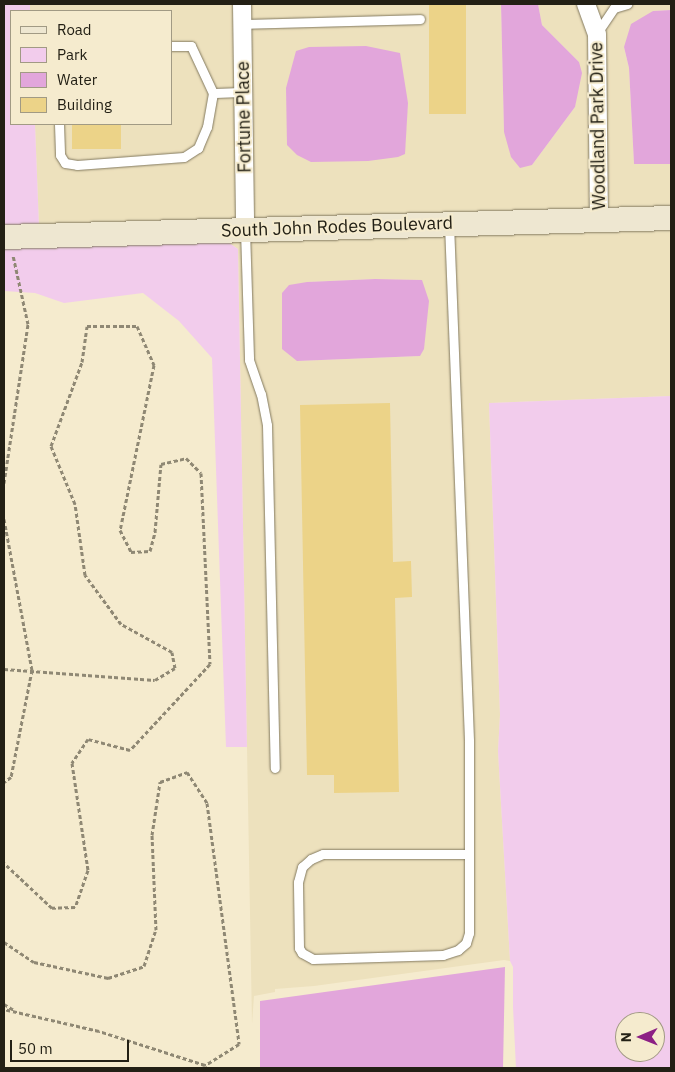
<!DOCTYPE html>
<html>
<head>
<meta charset="utf-8">
<style>
	body { margin:0 }
	#map { position:relative; width:675px; height:1072px; overflow:hidden; background:#f5ebce; font-family:"IBM Plex Sans",sans-serif }
	div>[style] { position:absolute }
	[style*='--x'] { left:calc(var(--x)*1px); top:calc(var(--y)*1px); width:calc(var(--w)*1px); rotate:calc(var(--a)*1deg) }
	.built>* { inset:0; background:#ede1bd }
	.green>* { inset:0; background:#f2ccec }
	.water>* { inset:0; background:#e2a6db }
	.building>* { inset:0; background:#ecd388; transform-origin:0 0 }
	.path>* { height:3px; margin-top:-1.5px; transform-origin:0; background:repeating-linear-gradient(90deg,#8f8874 0 4px,transparent 0 6.5px) }
	.roads { filter:drop-shadow(0 0 1px #837a60) drop-shadow(0 0 1px #837a60) }
	.service>* { height:9px; margin:-4.5px; padding:0 4.5px; transform-origin:4.5px; border-radius:4.5px; background:#fff }
	.minor>* { height:18px; margin:-9px; padding:0 9px; transform-origin:9px; border-radius:9px; background:#fff }
	.secondary>* { height:24px; margin:-12px; padding:0 12px; transform-origin:12px; border-radius:12px; background:#eee7d1 }
	span { translate:-50% -50%; white-space:nowrap; text-align:center; line-height:1.15; -webkit-text-stroke:4px #f5ebce; paint-order:stroke }
	.street-label { font-size:18px; color:#232015 }
	.frame { position:absolute; inset:0; border:5px solid #232015; pointer-events:none }
	.legend { position:absolute; left:10px; top:10px; width:162px; height:115px; box-sizing:border-box; background:#f5ebce; border:1px solid #a19a84; margin:0; padding:6px 9px; list-style:none; font-size:15px; color:#232015 }
	.legend li { display:flex; align-items:center; gap:10px; height:25px }
	.legend b { width:25px; border:1px solid #a19a84 }
	.north { position:absolute; left:615px; top:1012px; width:50px; height:50px; box-sizing:border-box; background:#f5ebce; border:1px solid #a19a84; border-radius:50%; rotate:269deg; font-size:14px; font-weight:700; line-height:20px; text-align:center; color:#232015 }
	.north::after { content:''; display:block; margin:auto; width:18px; height:22px; background:#8c2084; clip-path:polygon(50% 0,100% 100%,50% 72%,0 100%) }
	.scale { position:absolute; left:10px; top:1040px; width:119px; height:22px; box-sizing:border-box; border:2px solid #232015; border-top:0; padding-left:6px; font-size:15px; line-height:18px; white-space:nowrap; color:#232015; -webkit-text-stroke:4px #f5ebce; paint-order:stroke }
</style>
</head>
<body>
<div id="map">
	<div class="built">
		<div style="clip-path:polygon(30px 4px,501px 4px,504px 132px,532px 165px,575px 107px,579px 62px,542px 25px,538px 4px,671px 4px,671px 10px,653px 11px,624px 47px,629px 68px,634px 164px,671px 164px,671px 210px,39px 226px,35px 124px,171px 124px,171px 11px,30px 11px)"></div>
		<div style="clip-path:polygon(evenodd,671px 227px,671px 396px,489px 403px,500px 715px,498px 751px,510px 961px,504px 960px,314px 986px,275px 989px,275px 992px,254px 996px,252px 1024px,238px 249px,222px 238px,671px 227px,375px 279px,422px 280px,420px 356px,297px 361px,307px 282px,375px 279px)"></div>
	</div>
	<div class="green">
		<div style="clip-path:polygon(4px 4px,30px 4px,30px 11px,11px 11px,11px 124px,35px 124px,39px 226px,4px 229px)"></div>
		<div style="clip-path:polygon(222px 238px,238px 249px,247px 747px,226px 747px,212px 358px,179px 321px,143px 293px,64px 303px,35px 293px,4px 291px,4px 246px)"></div>
		<div style="clip-path:polygon(evenodd,671px 396px,671px 1068px,516px 1068px,513px 1007px,513px 967px,510px 961px,498px 751px,500px 715px,489px 403px,671px 396px,625px 1022px,655px 1022px,655px 1052px,625px 1052px,625px 1022px)"></div>
	</div>
	<div class="water">
		<div style="clip-path:polygon(501px 4px,538px 4px,542px 25px,579px 62px,582px 73px,575px 107px,532px 165px,520px 168px,511px 157px,504px 132px)"></div>
		<div style="clip-path:polygon(671px 10px,671px 164px,634px 164px,629px 68px,624px 47px,631px 24px,653px 11px)"></div>
		<div style="clip-path:polygon(366px 46px,400px 53px,408px 103px,405px 154px,398px 157px,368px 161px,311px 162px,297px 155px,287px 145px,286px 88px,296px 51px,309px 47px)"></div>
		<div style="clip-path:polygon(375px 279px,422px 280px,429px 301px,424px 349px,420px 356px,297px 361px,282px 349px,282px 293px,289px 285px,307px 282px)"></div>
		<div style="clip-path:polygon(505px 967px,503px 1068px,260px 1068px,260px 1001px)"></div>
	</div>
	<div class="building">
		<div style="left:429px;top:4px;width:37px;height:110px"></div>
		<div style="left:72px;top:124px;width:49px;height:25px"></div>
		<div style="clip-path:polygon(390px 403px,393px 562px,411px 561px,412px 597px,395px 598px,399px 792px,334px 793px,334px 775px,307px 775px,300px 405px)"></div>
	</div>
	<div class="path">
		<div style="--x:4;--y:483;--w:161;--a:-81.4"></div>
		<div style="--x:28;--y:324;--w:71;--a:-102.3"></div>
		<div style="--x:4;--y:519;--w:154;--a:79.5"></div>
		<div style="--x:32;--y:670;--w:109;--a:101.1"></div>
		<div style="--x:11;--y:777;--w:9;--a:144"></div>
		<div style="--x:4;--y:669;--w:151;--a:4.2"></div>
		<div style="--x:155;--y:680;--w:23;--a:-31"></div>
		<div style="--x:175;--y:668;--w:16;--a:-101"></div>
		<div style="--x:172;--y:652;--w:58;--a:-151.2"></div>
		<div style="--x:121;--y:624;--w:61;--a:-126.3"></div>
		<div style="--x:85;--y:575;--w:72;--a:-98"></div>
		<div style="--x:75;--y:504;--w:63;--a:-112.5"></div>
		<div style="--x:51;--y:446;--w:90;--a:-69.7"></div>
		<div style="--x:82;--y:362;--w:36;--a:-82"></div>
		<div style="--x:87;--y:326;--w:50;--a:0"></div>
		<div style="--x:137;--y:326;--w:43;--a:66.4"></div>
		<div style="--x:154;--y:365;--w:168;--a:101.6"></div>
		<div style="--x:120;--y:530;--w:25;--a:63"></div>
		<div style="--x:131;--y:552;--w:19;--a:-3"></div>
		<div style="--x:150;--y:551;--w:20;--a:-75"></div>
		<div style="--x:155;--y:532;--w:68;--a:-85"></div>
		<div style="--x:161;--y:464;--w:26;--a:-13"></div>
		<div style="--x:186;--y:458;--w:21;--a:45"></div>
		<div style="--x:201;--y:473;--w:191;--a:87.3"></div>
		<div style="--x:210;--y:664;--w:117;--a:132.9"></div>
		<div style="--x:130;--y:750;--w:43;--a:-165.3"></div>
		<div style="--x:88;--y:739;--w:29;--a:124"></div>
		<div style="--x:72;--y:763;--w:108;--a:81.5"></div>
		<div style="--x:88;--y:870;--w:39;--a:109"></div>
		<div style="--x:75;--y:907;--w:23;--a:178"></div>
		<div style="--x:52;--y:908;--w:66;--a:-136.8"></div>
		<div style="--x:4;--y:942;--w:36;--a:34"></div>
		<div style="--x:34;--y:962;--w:76;--a:12.2"></div>
		<div style="--x:108;--y:978;--w:38;--a:-18"></div>
		<div style="--x:144;--y:966;--w:38;--a:-72"></div>
		<div style="--x:156;--y:930;--w:95;--a:-92.4"></div>
		<div style="--x:152;--y:835;--w:54;--a:-81.4"></div>
		<div style="--x:160;--y:782;--w:29;--a:-20"></div>
		<div style="--x:187;--y:772;--w:37;--a:57"></div>
		<div style="--x:207;--y:803;--w:243;--a:82.4"></div>
		<div style="--x:239;--y:1044;--w:40;--a:148"></div>
		<div style="--x:205;--y:1065;--w:111;--a:-162.2"></div>
		<div style="--x:99;--y:1031;--w:98;--a:-167"></div>
		<div style="--x:4;--y:1004;--w:12;--a:31"></div>
	</div>
	<div class="roads">
		<div class="service">
			<div style="--x:242;--y:24;--w:178;--a:-1.6"></div>
			<div style="--x:597;--y:33;--w:30;--a:-56"></div>
			<div style="--x:614;--y:8;--w:14;--a:-17"></div>
			<div style="--x:213;--y:93;--w:30;--a:-2"></div>
			<div style="--x:59;--y:124;--w:31;--a:88"></div>
			<div style="--x:60;--y:155;--w:9;--a:58"></div>
			<div style="--x:65;--y:163;--w:12;--a:9"></div>
			<div style="--x:77;--y:165;--w:107;--a:-4.3"></div>
			<div style="--x:184;--y:157;--w:17;--a:-33"></div>
			<div style="--x:198;--y:148;--w:23;--a:-67"></div>
			<div style="--x:207;--y:127;--w:35;--a:-80"></div>
			<div style="--x:213;--y:93;--w:52;--a:-115.1"></div>
			<div style="--x:191;--y:46;--w:20;--a:180"></div>
			<div style="--x:449;--y:224;--w:517;--a:87.78"></div>
			<div style="--x:469;--y:741;--w:192;--a:90"></div>
			<div style="--x:469;--y:933;--w:10;--a:107"></div>
			<div style="--x:466;--y:943;--w:11;--a:139"></div>
			<div style="--x:458;--y:950;--w:16;--a:162"></div>
			<div style="--x:443;--y:955;--w:130;--a:178.2"></div>
			<div style="--x:313;--y:959;--w:13;--a:-151"></div>
			<div style="--x:302;--y:953;--w:6;--a:-121"></div>
			<div style="--x:299;--y:948;--w:66;--a:-90.9"></div>
			<div style="--x:298;--y:882;--w:16;--a:-75"></div>
			<div style="--x:302;--y:867;--w:12;--a:-42"></div>
			<div style="--x:311;--y:859;--w:13;--a:-23"></div>
			<div style="--x:323;--y:854;--w:146;--a:0"></div>
			<div style="--x:245;--y:230;--w:130;--a:88.2"></div>
			<div style="--x:249;--y:360;--w:36;--a:71"></div>
			<div style="--x:261;--y:394;--w:32;--a:79"></div>
			<div style="--x:267;--y:425;--w:343;--a:88.7"></div>
		</div>
		<div class="minor">
			<div style="--x:242;--y:4;--w:226;--a:89.2"></div>
			<div style="--x:586;--y:4;--w:32;--a:70"></div>
			<div style="--x:597;--y:34;--w:185;--a:89.4"></div>
		</div>
		<div class="secondary">
			<div style="--x:4;--y:237;--w:667;--a:-1.63"></div>
		</div>
	</div>
	<div class="street-label">
		<span style="left:244px;top:117px;rotate:-91deg">Fortune Place</span>
		<span style="left:598px;top:126px;rotate:-91deg">Woodland Park Drive</span>
		<span style="left:337px;top:227px;rotate:-2deg">South John Rodes Boulevard</span>
	</div>
	<div class="frame"></div>
	<ul class="legend">
	<li><b style="height:6px;background:#eee7d1"></b>Road</li>
	<li><b style="height:14px;background:#f2ccec"></b>Park</li>
	<li><b style="height:14px;background:#e2a6db"></b>Water</li>
	<li><b style="height:14px;background:#ecd388"></b>Building</li>
	</ul>
	<div class="north">N</div>
	<div class="scale">50 m</div>
</div>
</body>
</html>
